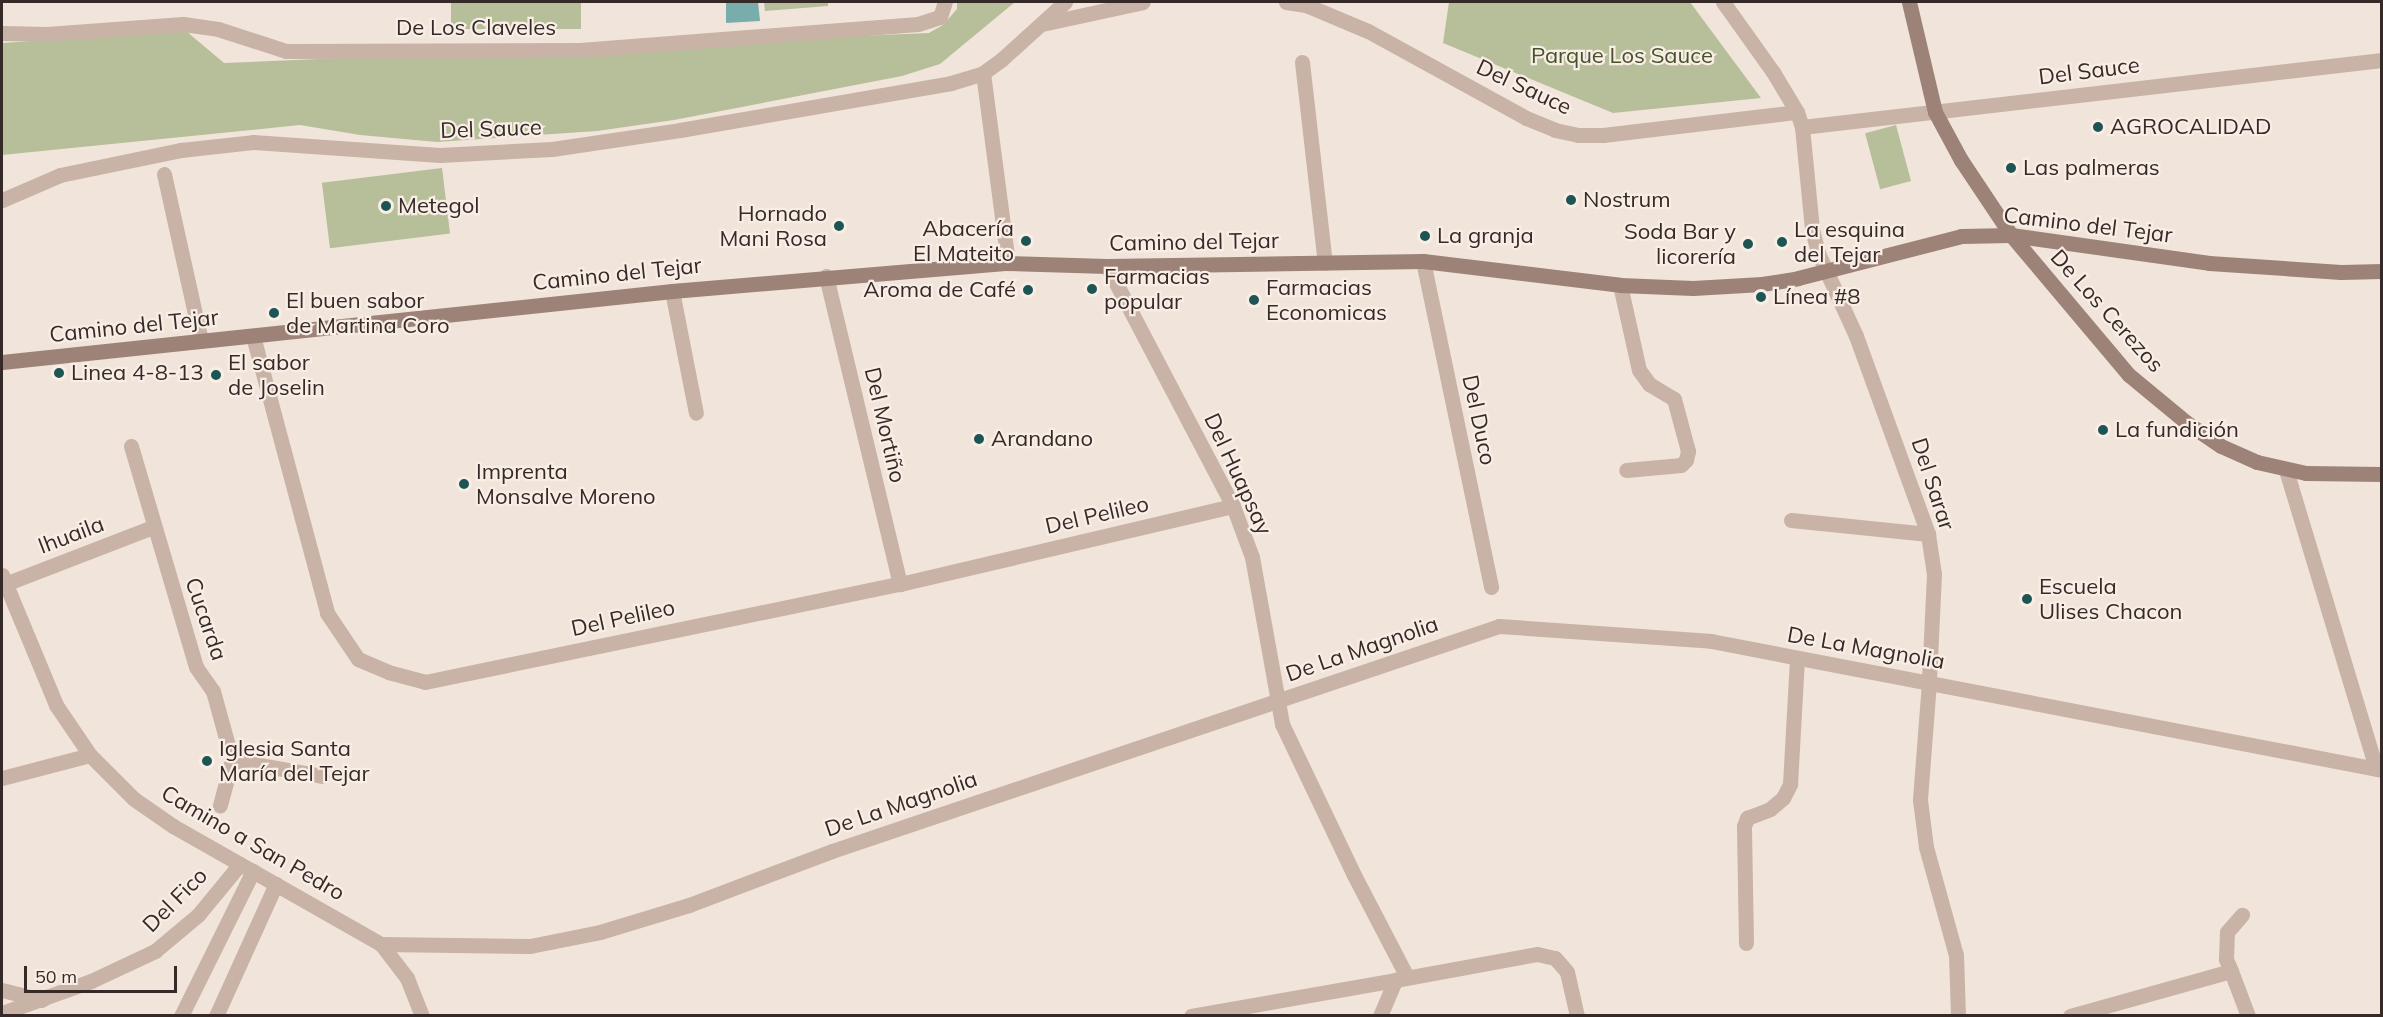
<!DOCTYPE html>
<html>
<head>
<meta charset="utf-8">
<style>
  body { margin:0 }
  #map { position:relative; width:2383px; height:1017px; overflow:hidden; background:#f1e4da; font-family:Mulish,sans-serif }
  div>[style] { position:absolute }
  .green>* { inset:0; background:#b6bf9a; transform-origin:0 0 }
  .water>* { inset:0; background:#79adab }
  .street>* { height:15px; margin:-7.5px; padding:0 7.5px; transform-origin:7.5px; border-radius:7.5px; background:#c8b3a6 }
  .secondary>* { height:15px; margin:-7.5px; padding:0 7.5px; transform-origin:7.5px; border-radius:7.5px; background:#9c8277 }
  .dots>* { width:16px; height:16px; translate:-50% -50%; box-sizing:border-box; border:3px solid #f9eee6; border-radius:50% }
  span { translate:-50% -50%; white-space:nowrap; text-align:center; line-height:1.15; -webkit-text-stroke:4.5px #f9eee6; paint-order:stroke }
  .street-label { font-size:22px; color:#352a27 }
  .park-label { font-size:22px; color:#47522b }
  .poi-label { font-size:22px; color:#352a27 }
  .left { translate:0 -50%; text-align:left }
  .right { translate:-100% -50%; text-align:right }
  .frame { position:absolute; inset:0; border:3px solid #352a27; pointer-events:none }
  .scale { position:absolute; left:24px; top:966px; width:153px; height:27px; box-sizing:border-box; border:3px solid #352a27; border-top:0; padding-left:8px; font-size:18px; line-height:21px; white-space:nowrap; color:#352a27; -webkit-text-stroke:4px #f9eee6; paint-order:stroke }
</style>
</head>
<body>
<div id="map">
  <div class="green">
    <div style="left:451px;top:2px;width:130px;height:27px"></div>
    <div style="clip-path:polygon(764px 2px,828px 2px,828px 6px,765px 11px)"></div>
    <div style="clip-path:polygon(957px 2px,1015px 2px,940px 64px,902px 76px,674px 120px,597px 131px,437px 142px,360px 135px,300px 125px,2px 155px,2px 43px,186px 31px,224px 63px,929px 33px,943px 25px,957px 9px)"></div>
    <div style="clip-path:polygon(1449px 2px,1690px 2px,1761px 98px,1613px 113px,1443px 43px)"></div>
    <div style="left:1896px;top:125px;width:58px;height:32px;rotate:75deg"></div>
    <div style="left:442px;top:168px;width:66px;height:121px;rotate:83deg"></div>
  </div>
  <div class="water">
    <div style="clip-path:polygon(726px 2px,758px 2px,760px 21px,726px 23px)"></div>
  </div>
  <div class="street">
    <div style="left:1286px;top:2px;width:20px;rotate:9deg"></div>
    <div style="left:1306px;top:5px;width:67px;rotate:22.8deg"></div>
    <div style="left:1368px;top:31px;width:180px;rotate:28.8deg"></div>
    <div style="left:1526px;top:118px;width:31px;rotate:22deg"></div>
    <div style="left:1555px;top:130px;width:24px;rotate:12deg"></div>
    <div style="left:1578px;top:135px;width:25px"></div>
    <div style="left:1603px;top:135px;width:195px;rotate:-6.8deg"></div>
    <div style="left:1723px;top:2px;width:86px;rotate:54.5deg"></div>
    <div style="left:1773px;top:72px;width:47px;rotate:59deg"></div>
    <div style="left:1797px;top:112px;width:16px;rotate:72deg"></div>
    <div style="left:1802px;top:127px;width:102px;rotate:84.4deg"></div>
    <div style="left:1812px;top:229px;width:25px;rotate:76deg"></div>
    <div style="left:1818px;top:253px;width:91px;rotate:65.4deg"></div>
    <div style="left:1856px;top:336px;width:211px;rotate:70deg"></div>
    <div style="left:1928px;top:534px;width:40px;rotate:81.5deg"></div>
    <div style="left:1934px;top:574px;width:108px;rotate:92.7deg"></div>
    <div style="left:1929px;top:682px;width:118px;rotate:94.4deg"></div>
    <div style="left:1920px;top:800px;width:47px;rotate:82.7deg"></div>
    <div style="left:1926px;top:847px;width:112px;rotate:74.5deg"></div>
    <div style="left:1956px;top:955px;width:61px;rotate:88.1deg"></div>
    <div style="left:1042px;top:24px;width:103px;rotate:-12.3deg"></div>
    <div style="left:2px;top:33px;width:45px;rotate:1.3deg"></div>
    <div style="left:47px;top:34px;width:136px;rotate:-4.2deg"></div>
    <div style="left:183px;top:24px;width:35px;rotate:8deg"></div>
    <div style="left:218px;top:29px;width:71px;rotate:17.9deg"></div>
    <div style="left:286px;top:51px;width:294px;rotate:-0.2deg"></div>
    <div style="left:580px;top:50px;width:339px;rotate:-4.4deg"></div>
    <div style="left:918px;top:24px;width:23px;rotate:-18deg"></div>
    <div style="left:940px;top:17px;width:16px;rotate:-72deg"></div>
    <div style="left:1302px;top:62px;width:202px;rotate:83.5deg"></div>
    <div style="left:983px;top:73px;width:192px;rotate:82.5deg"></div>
    <div style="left:1802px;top:127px;width:584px;rotate:-6.59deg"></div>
    <div style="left:164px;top:174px;width:171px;rotate:77.5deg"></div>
    <div style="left:2px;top:200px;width:63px;rotate:-23.3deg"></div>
    <div style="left:60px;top:175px;width:124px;rotate:-11.7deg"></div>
    <div style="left:181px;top:150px;width:72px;rotate:-6.3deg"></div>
    <div style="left:253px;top:142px;width:187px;rotate:4deg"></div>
    <div style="left:440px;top:155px;width:112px;rotate:-3.1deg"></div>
    <div style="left:552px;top:149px;width:129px;rotate:-8.4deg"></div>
    <div style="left:680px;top:130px;width:275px;rotate:-9.8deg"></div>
    <div style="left:951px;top:83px;width:34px;rotate:-17deg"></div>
    <div style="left:983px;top:73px;width:24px;rotate:-36deg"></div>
    <div style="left:1002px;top:59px;width:85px;rotate:-42.1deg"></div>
    <div style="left:1423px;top:261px;width:333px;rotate:78.2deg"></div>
    <div style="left:1107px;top:266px;width:271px;rotate:62.3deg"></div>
    <div style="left:1233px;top:506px;width:54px;rotate:69.6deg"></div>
    <div style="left:1252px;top:557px;width:170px;rotate:79.8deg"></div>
    <div style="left:1282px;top:724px;width:167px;rotate:64.5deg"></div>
    <div style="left:1354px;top:875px;width:115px;rotate:62.5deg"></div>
    <div style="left:826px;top:276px;width:317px;rotate:76.5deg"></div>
    <div style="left:1620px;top:285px;width:87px;rotate:77.4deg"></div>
    <div style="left:1639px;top:370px;width:17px;rotate:54deg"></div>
    <div style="left:1649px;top:384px;width:29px;rotate:31deg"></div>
    <div style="left:1674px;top:399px;width:54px;rotate:74.9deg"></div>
    <div style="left:1688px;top:451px;width:9px;rotate:103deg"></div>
    <div style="left:1686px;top:460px;width:7px;rotate:135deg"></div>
    <div style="left:1681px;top:465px;width:55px;rotate:174.8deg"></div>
    <div style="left:672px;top:291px;width:124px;rotate:78.9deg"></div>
    <div style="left:253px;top:336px;width:287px;rotate:75deg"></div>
    <div style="left:327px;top:613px;width:55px;rotate:56deg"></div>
    <div style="left:358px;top:659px;width:33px;rotate:23deg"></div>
    <div style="left:388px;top:672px;width:38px;rotate:15deg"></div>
    <div style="left:425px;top:682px;width:485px;rotate:-11.7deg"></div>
    <div style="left:900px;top:584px;width:342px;rotate:-13.2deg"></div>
    <div style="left:131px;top:446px;width:230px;rotate:73.6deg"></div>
    <div style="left:196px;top:667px;width:29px;rotate:55deg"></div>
    <div style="left:213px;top:691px;width:72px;rotate:74.6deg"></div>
    <div style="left:232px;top:760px;width:47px;rotate:104.9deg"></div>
    <div style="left:2286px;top:470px;width:312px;rotate:73.2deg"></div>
    <div style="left:1791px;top:520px;width:138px;rotate:5.8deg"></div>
    <div style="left:2px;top:575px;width:141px;rotate:67.4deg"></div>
    <div style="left:56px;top:705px;width:60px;rotate:55.8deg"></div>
    <div style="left:90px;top:755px;width:62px;rotate:45deg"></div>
    <div style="left:134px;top:799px;width:47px;rotate:34.7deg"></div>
    <div style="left:173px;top:826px;width:239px;rotate:29.6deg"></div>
    <div style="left:381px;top:944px;width:43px;rotate:52.6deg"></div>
    <div style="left:407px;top:978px;width:41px;rotate:68.5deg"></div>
    <div style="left:5px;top:584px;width:159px;rotate:-21.1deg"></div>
    <div style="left:232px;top:760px;width:91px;rotate:10.1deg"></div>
    <div style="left:2px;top:778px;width:91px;rotate:-14.6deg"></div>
    <div style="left:1746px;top:943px;width:117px;rotate:-91deg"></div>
    <div style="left:1744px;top:826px;width:9px;rotate:-69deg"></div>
    <div style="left:1747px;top:818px;width:25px;rotate:-21deg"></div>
    <div style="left:1770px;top:809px;width:17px;rotate:-40deg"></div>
    <div style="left:1783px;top:798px;width:16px;rotate:-63deg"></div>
    <div style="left:1790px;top:784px;width:125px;rotate:-86.8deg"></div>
    <div style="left:381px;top:944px;width:149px;rotate:0.8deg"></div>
    <div style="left:530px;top:946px;width:71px;rotate:-11.3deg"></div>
    <div style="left:600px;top:932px;width:93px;rotate:-16.9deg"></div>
    <div style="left:689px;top:905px;width:153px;rotate:-20.7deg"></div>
    <div style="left:832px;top:851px;width:704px;rotate:-18.64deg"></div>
    <div style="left:1499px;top:626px;width:213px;rotate:4deg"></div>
    <div style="left:1711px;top:641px;width:683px;rotate:10.88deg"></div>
    <div style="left:2231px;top:971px;width:48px;rotate:69.3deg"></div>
    <div style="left:2px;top:990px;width:41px;rotate:14deg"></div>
    <div style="left:2px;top:1013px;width:95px;rotate:-19.8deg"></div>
    <div style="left:91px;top:981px;width:71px;rotate:-25.1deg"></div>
    <div style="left:155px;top:951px;width:56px;rotate:-39.9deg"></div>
    <div style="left:198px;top:915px;width:66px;rotate:-50.5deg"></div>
    <div style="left:181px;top:1016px;width:162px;rotate:-63.6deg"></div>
    <div style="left:216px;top:1016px;width:145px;rotate:-65.6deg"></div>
    <div style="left:1191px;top:1016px;width:207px;rotate:-10deg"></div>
    <div style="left:1380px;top:1016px;width:39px;rotate:-67deg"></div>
    <div style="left:1395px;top:980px;width:144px;rotate:-10.4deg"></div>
    <div style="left:1537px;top:954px;width:18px;rotate:13deg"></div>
    <div style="left:1555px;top:958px;width:18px;rotate:49deg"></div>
    <div style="left:1567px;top:972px;width:45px;rotate:77.2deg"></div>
    <div style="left:2070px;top:1016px;width:167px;rotate:-15.6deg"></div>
    <div style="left:2231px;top:971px;width:13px;rotate:-113deg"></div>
    <div style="left:2226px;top:959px;width:27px;rotate:-88deg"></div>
    <div style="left:2227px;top:932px;width:23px;rotate:-49deg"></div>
  </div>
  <div class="secondary">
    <div style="left:1909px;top:2px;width:113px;rotate:76.7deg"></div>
    <div style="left:1935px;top:112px;width:55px;rotate:61.6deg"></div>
    <div style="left:1961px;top:160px;width:90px;rotate:56.3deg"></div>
    <div style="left:2011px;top:235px;width:183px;rotate:49.9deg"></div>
    <div style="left:2129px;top:375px;width:75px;rotate:39.6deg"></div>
    <div style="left:2187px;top:423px;width:41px;rotate:34.1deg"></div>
    <div style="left:2221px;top:446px;width:39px;rotate:24deg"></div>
    <div style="left:2257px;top:462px;width:50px;rotate:12.7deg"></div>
    <div style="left:2306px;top:473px;width:76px;rotate:0.8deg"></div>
    <div style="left:2px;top:362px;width:674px;rotate:-6.05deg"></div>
    <div style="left:672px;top:291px;width:337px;rotate:-4.8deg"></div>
    <div style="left:1008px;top:263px;width:99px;rotate:1.7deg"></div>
    <div style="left:1107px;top:266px;width:316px;rotate:-0.9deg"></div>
    <div style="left:1423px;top:261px;width:198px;rotate:6.9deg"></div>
    <div style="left:1620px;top:285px;width:73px;rotate:2.4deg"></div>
    <div style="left:1693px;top:288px;width:69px;rotate:-3.3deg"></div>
    <div style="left:1762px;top:284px;width:36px;rotate:-9deg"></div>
    <div style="left:1798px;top:278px;width:168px;rotate:-14.4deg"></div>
    <div style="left:1961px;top:236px;width:50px;rotate:-1.1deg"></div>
    <div style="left:2011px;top:235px;width:200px;rotate:8deg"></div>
    <div style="left:2209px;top:263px;width:132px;rotate:3.9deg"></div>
    <div style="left:2341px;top:272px;width:41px;rotate:-1.4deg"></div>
  </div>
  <div class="dots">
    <div style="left:2098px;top:127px;background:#1d5554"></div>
    <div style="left:2011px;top:168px;background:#1d5554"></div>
    <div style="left:1571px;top:200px;background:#1d5554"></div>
    <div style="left:386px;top:206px;background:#1d5554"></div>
    <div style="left:839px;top:226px;background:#1d5554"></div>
    <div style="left:1425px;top:236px;background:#1d5554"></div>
    <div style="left:1026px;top:241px;background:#1d5554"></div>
    <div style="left:1782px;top:242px;background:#1d5554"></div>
    <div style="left:1748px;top:244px;background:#1d5554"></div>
    <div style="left:1092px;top:289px;background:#1d5554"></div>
    <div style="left:1028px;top:290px;background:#1d5554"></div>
    <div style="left:1761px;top:297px;background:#1d5554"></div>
    <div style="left:1254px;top:300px;background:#1d5554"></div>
    <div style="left:274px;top:313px;background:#1d5554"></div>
    <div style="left:59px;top:373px;background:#1d5554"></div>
    <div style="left:216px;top:375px;background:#1d5554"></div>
    <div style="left:2103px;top:430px;background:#1d5554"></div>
    <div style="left:979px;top:439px;background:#1d5554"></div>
    <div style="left:464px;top:484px;background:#1d5554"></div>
    <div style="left:2027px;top:599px;background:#1d5554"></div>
    <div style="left:207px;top:761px;background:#1d5554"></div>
  </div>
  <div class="street-label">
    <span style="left:476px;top:28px">De Los Claveles</span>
    <span style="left:2089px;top:71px;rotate:-7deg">Del Sauce</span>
    <span style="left:1524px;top:87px;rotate:25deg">Del Sauce</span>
    <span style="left:491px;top:129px;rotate:-2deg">Del Sauce</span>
    <span style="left:2088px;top:225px;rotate:7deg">Camino del Tejar</span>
    <span style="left:1194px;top:242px;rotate:-1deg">Camino del Tejar</span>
    <span style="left:617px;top:274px;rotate:-6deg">Camino del Tejar</span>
    <span style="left:2107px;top:311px;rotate:48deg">De Los Cerezos</span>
    <span style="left:134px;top:326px;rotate:-6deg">Camino del Tejar</span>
    <span style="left:1479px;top:420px;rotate:78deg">Del Duco</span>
    <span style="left:885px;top:425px;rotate:77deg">Del Mortiño</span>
    <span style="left:1238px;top:474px;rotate:65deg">Del Huapsay</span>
    <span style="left:1933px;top:484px;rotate:72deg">Del Sarar</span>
    <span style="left:1097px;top:515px;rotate:-13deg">Del Pelileo</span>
    <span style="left:71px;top:535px;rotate:-21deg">Ihuaila</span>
    <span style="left:623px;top:618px;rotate:-12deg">Del Pelileo</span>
    <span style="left:206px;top:619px;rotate:71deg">Cucarda</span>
    <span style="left:1866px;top:648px;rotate:10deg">De La Magnolia</span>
    <span style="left:1362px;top:649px;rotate:-19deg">De La Magnolia</span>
    <span style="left:901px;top:804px;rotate:-19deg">De La Magnolia</span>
    <span style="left:253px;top:843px;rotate:30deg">Camino a San Pedro</span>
    <span style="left:175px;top:900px;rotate:-45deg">Del Fico</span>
  </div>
  <div class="park-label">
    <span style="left:1622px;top:56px">Parque Los Sauce</span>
  </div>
  <div class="poi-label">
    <span class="left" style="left:2110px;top:127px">AGROCALIDAD</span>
    <span class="left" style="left:2023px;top:168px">Las palmeras</span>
    <span class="left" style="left:1583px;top:200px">Nostrum</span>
    <span class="left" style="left:398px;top:206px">Metegol</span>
    <span class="right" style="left:827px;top:226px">Hornado<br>Mani Rosa</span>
    <span class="right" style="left:1014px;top:241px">Abacería<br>El Mateito</span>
    <span class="left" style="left:1794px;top:242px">La esquina<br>del Tejar</span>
    <span class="right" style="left:1736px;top:244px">Soda Bar y<br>licorería</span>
    <span class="left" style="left:1437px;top:236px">La granja</span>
    <span class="left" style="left:1104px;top:289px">Farmacias<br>popular</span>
    <span class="left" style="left:1266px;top:300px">Farmacias<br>Economicas</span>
    <span class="right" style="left:1016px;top:290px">Aroma de Café</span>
    <span class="left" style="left:1773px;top:297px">Línea #8</span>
    <span class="left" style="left:286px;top:313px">El buen sabor<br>de Martina Coro</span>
    <span class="left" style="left:228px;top:375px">El sabor<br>de Joselin</span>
    <span class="left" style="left:71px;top:373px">Linea 4-8-13</span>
    <span class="left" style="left:2115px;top:430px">La fundición</span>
    <span class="left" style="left:991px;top:439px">Arandano</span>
    <span class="left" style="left:476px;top:484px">Imprenta<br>Monsalve Moreno</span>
    <span class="left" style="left:2039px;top:599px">Escuela<br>Ulises Chacon</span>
    <span class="left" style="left:219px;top:761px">Iglesia Santa<br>María del Tejar</span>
  </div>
  <div class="frame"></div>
  <div class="scale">50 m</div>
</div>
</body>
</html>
